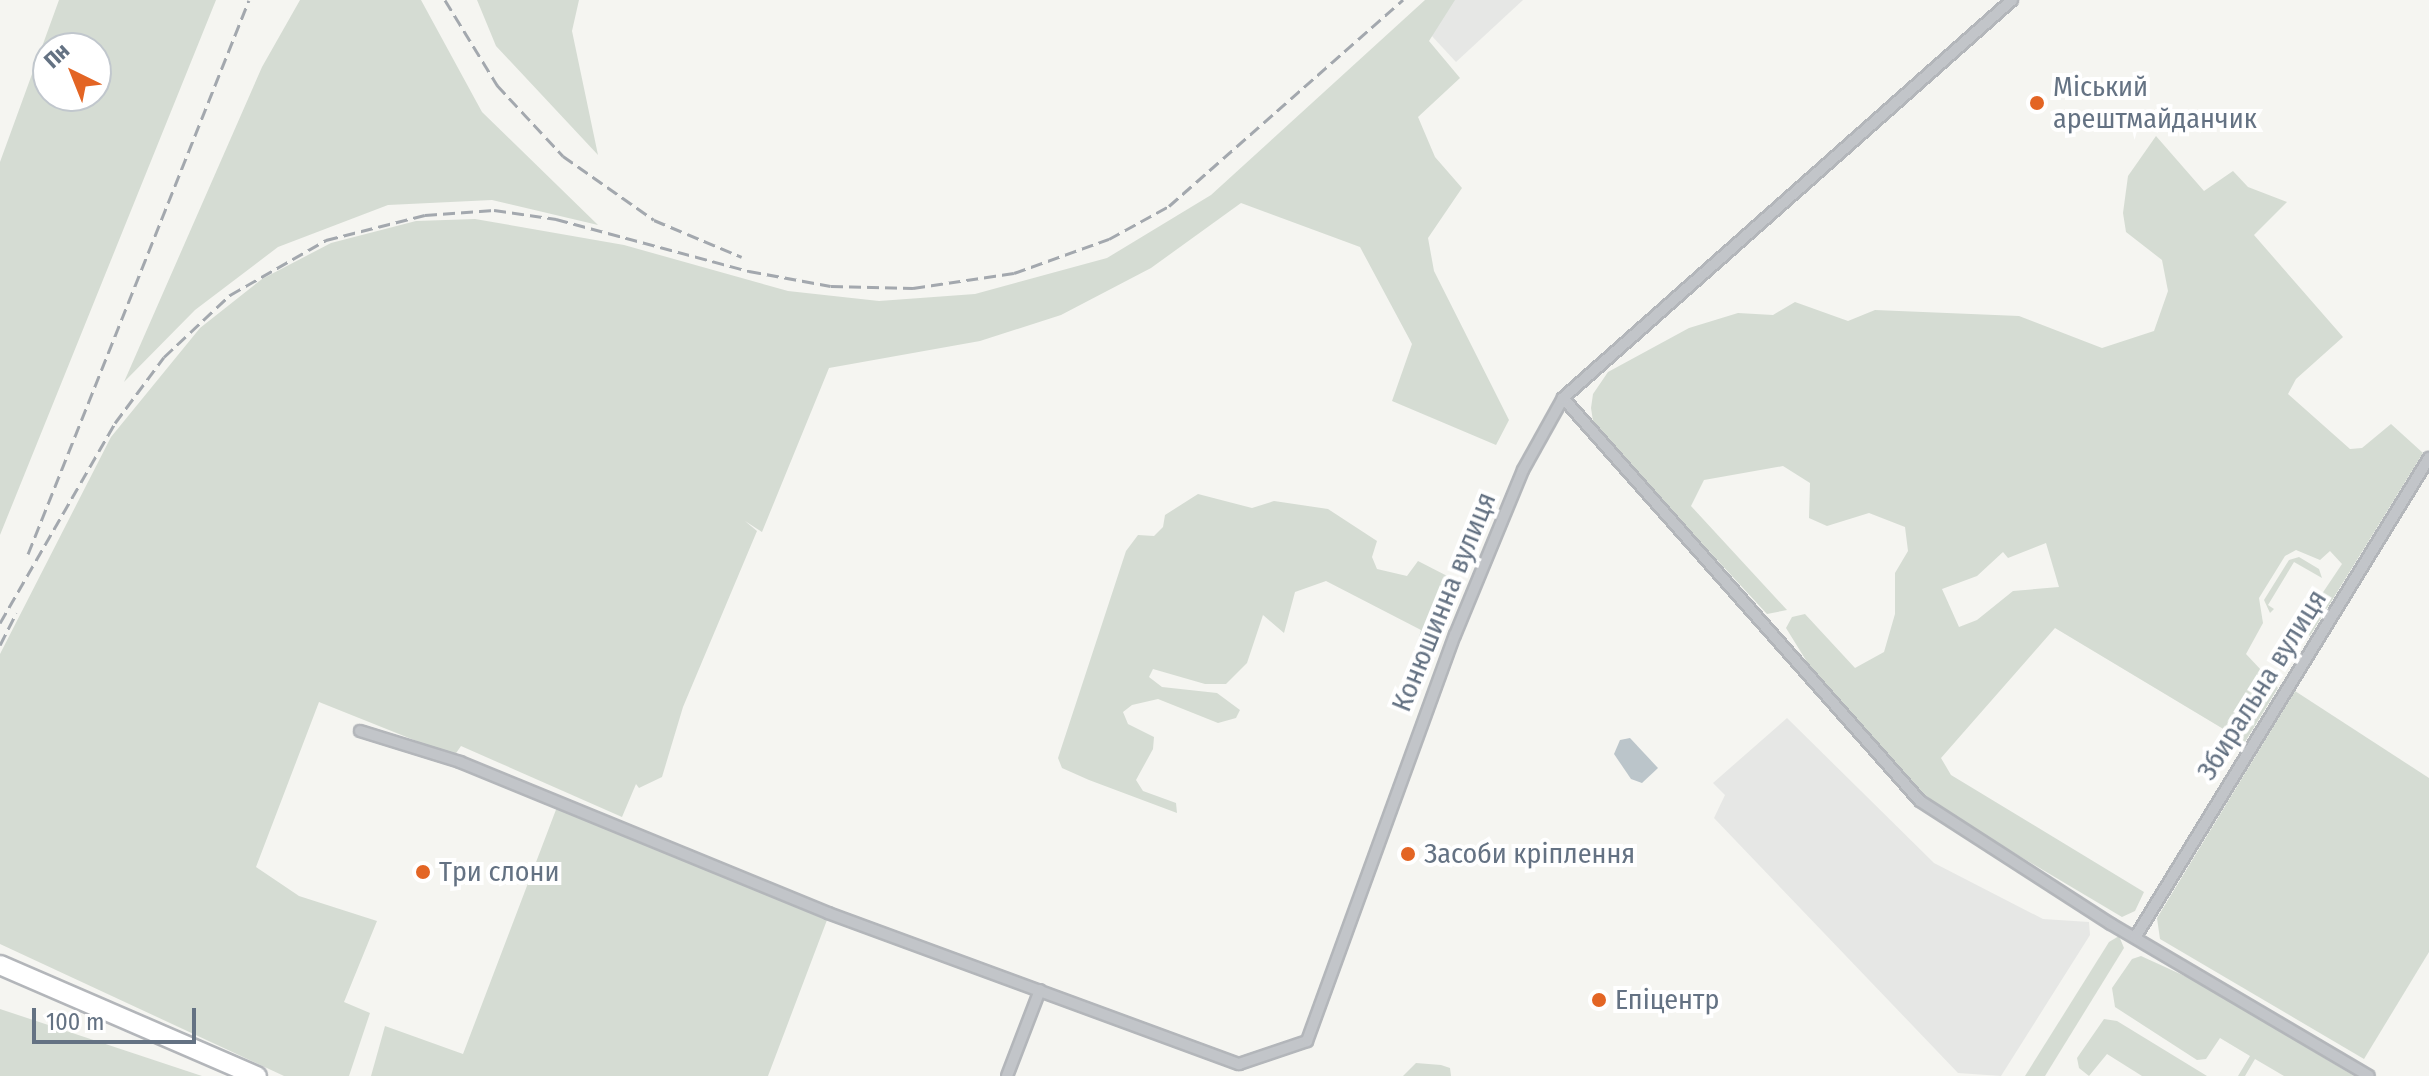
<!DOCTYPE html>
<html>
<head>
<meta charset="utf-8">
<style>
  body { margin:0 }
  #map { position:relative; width:2429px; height:1076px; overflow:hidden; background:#f5f5f1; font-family:"Fira Sans Condensed",sans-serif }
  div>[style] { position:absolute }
  .built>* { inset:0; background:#e6e7e5 }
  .green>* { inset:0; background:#d5dcd3 }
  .water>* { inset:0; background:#bbc5ca }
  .roads { filter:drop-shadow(2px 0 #b3b6ba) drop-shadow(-2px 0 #b3b6ba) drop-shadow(0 2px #b3b6ba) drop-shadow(0 -2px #b3b6ba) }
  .street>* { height:10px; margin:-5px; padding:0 5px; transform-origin:5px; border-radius:5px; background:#c2c5c9 }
  .highway>* { height:18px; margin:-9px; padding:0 9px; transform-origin:9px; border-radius:9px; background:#fff }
  .rail>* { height:3px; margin-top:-1.5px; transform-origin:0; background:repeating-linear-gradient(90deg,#a3a8ae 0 12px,transparent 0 18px) }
  .dots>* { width:22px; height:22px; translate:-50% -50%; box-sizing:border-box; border:4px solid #fff; border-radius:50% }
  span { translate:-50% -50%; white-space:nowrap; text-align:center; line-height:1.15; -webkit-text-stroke:8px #fff; paint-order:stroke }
  .poi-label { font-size:28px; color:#647283 }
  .left { translate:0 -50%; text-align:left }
  .street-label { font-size:28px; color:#647283 }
  .north { position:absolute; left:32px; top:32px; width:80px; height:80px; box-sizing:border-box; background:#fff; border:2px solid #c1c7cd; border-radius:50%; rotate:317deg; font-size:22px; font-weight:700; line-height:32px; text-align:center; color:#647283 }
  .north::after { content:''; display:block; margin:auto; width:28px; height:36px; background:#e36524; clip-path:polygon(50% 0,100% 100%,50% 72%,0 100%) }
  .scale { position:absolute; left:32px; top:1008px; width:164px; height:36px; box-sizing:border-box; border:4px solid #647283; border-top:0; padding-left:10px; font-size:24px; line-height:28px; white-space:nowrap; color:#647283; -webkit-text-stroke:6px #fff; paint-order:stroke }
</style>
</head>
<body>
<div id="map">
  <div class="built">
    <div style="clip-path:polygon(1435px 0,1523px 0,1456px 62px,1417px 20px)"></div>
    <div style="clip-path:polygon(1787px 718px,1934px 863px,2043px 919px,2089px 922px,2090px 935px,2001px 1076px,1958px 1073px,1714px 818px,1725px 795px,1713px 783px)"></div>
  </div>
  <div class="green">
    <div style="clip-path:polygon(evenodd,59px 0,216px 0,0 535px,0 162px,59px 0,96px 48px,96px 96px,48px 96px,48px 48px,96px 48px)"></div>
    <div style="clip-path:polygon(300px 0,421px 0,482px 112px,598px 225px,492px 200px,388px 205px,278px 247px,195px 310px,124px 382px,262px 67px)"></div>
    <div style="clip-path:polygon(477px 0,579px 0,572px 31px,598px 155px,496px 46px)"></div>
    <div style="clip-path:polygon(1425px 0,1455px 0,1429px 41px,1460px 78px,1418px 117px,1435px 157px,1462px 188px,1428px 238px,1434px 271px,1509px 420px,1496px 445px,1392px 401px,1412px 344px,1360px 247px,1241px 203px,1151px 268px,1061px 315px,980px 341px,829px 368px,762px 532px,745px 521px,757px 531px,683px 707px,662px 777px,639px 788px,636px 784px,622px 817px,461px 746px,454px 756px,319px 702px,256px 867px,299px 896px,377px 921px,344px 1002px,370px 1013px,349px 1076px,284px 1076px,0 944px,0 654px,111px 437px,200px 328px,262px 279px,331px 243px,416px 221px,475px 219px,624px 245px,788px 291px,879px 301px,975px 294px,1107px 258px,1211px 195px)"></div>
    <div style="clip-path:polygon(evenodd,2156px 136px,2204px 191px,2233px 171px,2248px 187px,2287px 202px,2254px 235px,2343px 337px,2296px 379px,2288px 394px,2350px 449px,2362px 448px,2391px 424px,2423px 453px,2310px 636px,2299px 628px,2342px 564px,2330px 551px,2320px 560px,2296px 550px,2285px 556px,2259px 598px,2263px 623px,2246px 654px,2278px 688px,2245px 742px,2055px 628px,1941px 758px,1951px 775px,2144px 892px,2135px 911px,2122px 917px,1947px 813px,1923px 793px,1817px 678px,1786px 628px,1792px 617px,1805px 614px,1855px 668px,1884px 652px,1895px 614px,1895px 573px,1908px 551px,1905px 527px,1869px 513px,1827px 526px,1809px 518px,1810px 483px,1783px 466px,1704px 480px,1691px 506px,1787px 610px,1767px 614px,1624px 459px,1593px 421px,1591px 408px,1593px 394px,1608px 372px,1689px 328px,1738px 313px,1773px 315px,1795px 302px,1848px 321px,1875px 310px,2019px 316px,2102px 348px,2154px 331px,2168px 291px,2162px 260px,2126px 232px,2123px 213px,2128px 176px,2156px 136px,2046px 543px,2059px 587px,2013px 591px,1977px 620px,1959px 627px,1942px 589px,1977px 576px,2003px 552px,2008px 558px,2046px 543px)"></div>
    <div style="clip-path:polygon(1198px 494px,1252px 508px,1274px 501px,1328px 509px,1377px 541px,1372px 557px,1377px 569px,1407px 576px,1418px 561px,1455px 580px,1457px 596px,1412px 712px,1400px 708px,1421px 630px,1326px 581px,1295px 592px,1284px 633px,1263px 615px,1247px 663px,1226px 684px,1205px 684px,1153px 669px,1149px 677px,1162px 687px,1217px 693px,1240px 710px,1236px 718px,1218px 723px,1158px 699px,1132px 705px,1123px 712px,1128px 724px,1154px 737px,1153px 749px,1136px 780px,1143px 791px,1176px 803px,1177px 813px,1089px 780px,1062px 768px,1058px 758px,1126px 551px,1138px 535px,1154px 536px,1163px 527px,1165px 515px)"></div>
    <div style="clip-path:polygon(2299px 557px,2319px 569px,2322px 578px,2294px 562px,2268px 605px,2274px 609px,2270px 613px,2264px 600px,2289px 560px)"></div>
    <div style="clip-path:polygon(2295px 691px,2429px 778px,2429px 952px,2364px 1059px,2160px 939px,2157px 918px)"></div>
    <div style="clip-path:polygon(557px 807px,827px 920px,768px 1076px,371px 1076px,385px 1026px,463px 1054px)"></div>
    <div style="clip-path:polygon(2119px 936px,2124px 948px,2045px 1076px,2025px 1076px,2109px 942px)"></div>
    <div style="clip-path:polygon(2141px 956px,2200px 983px,2354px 1076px,2284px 1076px,2255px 1059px,2245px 1076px,2238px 1076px,2250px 1056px,2220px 1038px,2206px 1059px,2197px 1060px,2115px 1007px,2112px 988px,2132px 959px)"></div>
    <div style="clip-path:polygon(0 1009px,202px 1076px,0 1076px)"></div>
    <div style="clip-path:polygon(2104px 1019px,2117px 1021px,2207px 1076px,2142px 1076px,2107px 1054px,2089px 1076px,2079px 1068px,2077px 1058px)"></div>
    <div style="clip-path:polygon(1416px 1063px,1441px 1065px,1450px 1068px,1451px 1076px,1403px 1076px)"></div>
  </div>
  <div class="water">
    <div style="clip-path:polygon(1630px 738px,1658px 768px,1642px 783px,1631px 779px,1614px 754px,1620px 740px)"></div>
  </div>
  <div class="roads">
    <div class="street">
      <div style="left:1563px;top:398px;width:538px;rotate:48.46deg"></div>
      <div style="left:1920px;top:801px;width:227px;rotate:32.8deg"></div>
      <div style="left:2111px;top:924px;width:299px;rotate:30.5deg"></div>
      <div style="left:360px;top:731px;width:105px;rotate:17.2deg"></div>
      <div style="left:460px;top:762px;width:398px;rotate:22.3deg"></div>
      <div style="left:828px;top:913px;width:438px;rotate:20.2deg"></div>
      <div style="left:1239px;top:1064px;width:72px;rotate:-18.7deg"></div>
      <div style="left:1307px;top:1041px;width:432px;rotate:-70deg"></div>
      <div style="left:1455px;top:635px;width:178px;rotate:-67.6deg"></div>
      <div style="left:1523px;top:470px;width:82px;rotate:-60.9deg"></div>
      <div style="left:1563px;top:398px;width:600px;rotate:-41.55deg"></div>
      <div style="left:2136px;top:936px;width:561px;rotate:-58.49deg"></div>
      <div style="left:1007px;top:1076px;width:92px;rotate:-69deg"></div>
    </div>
    <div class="highway">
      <div style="left:0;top:965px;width:280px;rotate:23.4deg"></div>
    </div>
  </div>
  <div class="rail">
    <div style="left:445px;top:0;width:100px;rotate:58.5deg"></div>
    <div style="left:497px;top:85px;width:97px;rotate:47.1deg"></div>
    <div style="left:563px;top:156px;width:111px;rotate:35.1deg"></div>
    <div style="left:654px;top:220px;width:95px;rotate:22.8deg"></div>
    <div style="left:28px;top:554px;width:596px;rotate:-68.25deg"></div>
    <div style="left:0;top:623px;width:231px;rotate:-60.1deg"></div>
    <div style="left:115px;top:423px;width:82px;rotate:-53.4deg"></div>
    <div style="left:164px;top:357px;width:91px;rotate:-43.2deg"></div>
    <div style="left:230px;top:295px;width:111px;rotate:-29.8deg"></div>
    <div style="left:326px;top:240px;width:102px;rotate:-14.2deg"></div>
    <div style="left:425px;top:215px;width:69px;rotate:-4.1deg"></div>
    <div style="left:494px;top:210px;width:63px;rotate:8.3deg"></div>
    <div style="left:556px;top:219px;width:200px;rotate:15.1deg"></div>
    <div style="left:749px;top:271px;width:83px;rotate:10.4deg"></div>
    <div style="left:831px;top:286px;width:82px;rotate:1.4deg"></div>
    <div style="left:913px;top:288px;width:102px;rotate:-8.4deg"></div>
    <div style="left:1014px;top:273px;width:101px;rotate:-19.7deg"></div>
    <div style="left:1109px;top:239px;width:68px;rotate:-28.8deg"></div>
    <div style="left:1169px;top:206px;width:312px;rotate:-41.4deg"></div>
    <div style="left:0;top:645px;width:36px;rotate:-63deg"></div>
  </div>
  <div class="dots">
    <div style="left:2037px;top:103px;background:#e36524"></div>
    <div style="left:1408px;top:854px;background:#e36524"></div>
    <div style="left:423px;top:872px;background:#e36524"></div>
    <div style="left:1599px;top:1000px;background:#e36524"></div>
  </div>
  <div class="poi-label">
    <span class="left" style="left:2053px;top:103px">Міський<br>арештмайданчик</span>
    <span class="left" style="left:1424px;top:854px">Засоби кріплення</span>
    <span class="left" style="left:439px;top:872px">Три слони</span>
    <span class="left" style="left:1615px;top:1000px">Епіцентр</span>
  </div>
  <div class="street-label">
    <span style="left:1444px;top:602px;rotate:-68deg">Конюшинна вулиця</span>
    <span style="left:2262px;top:685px;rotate:-58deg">Збиральна вулиця</span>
  </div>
  <div class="north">Пн</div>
  <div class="scale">100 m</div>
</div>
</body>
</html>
